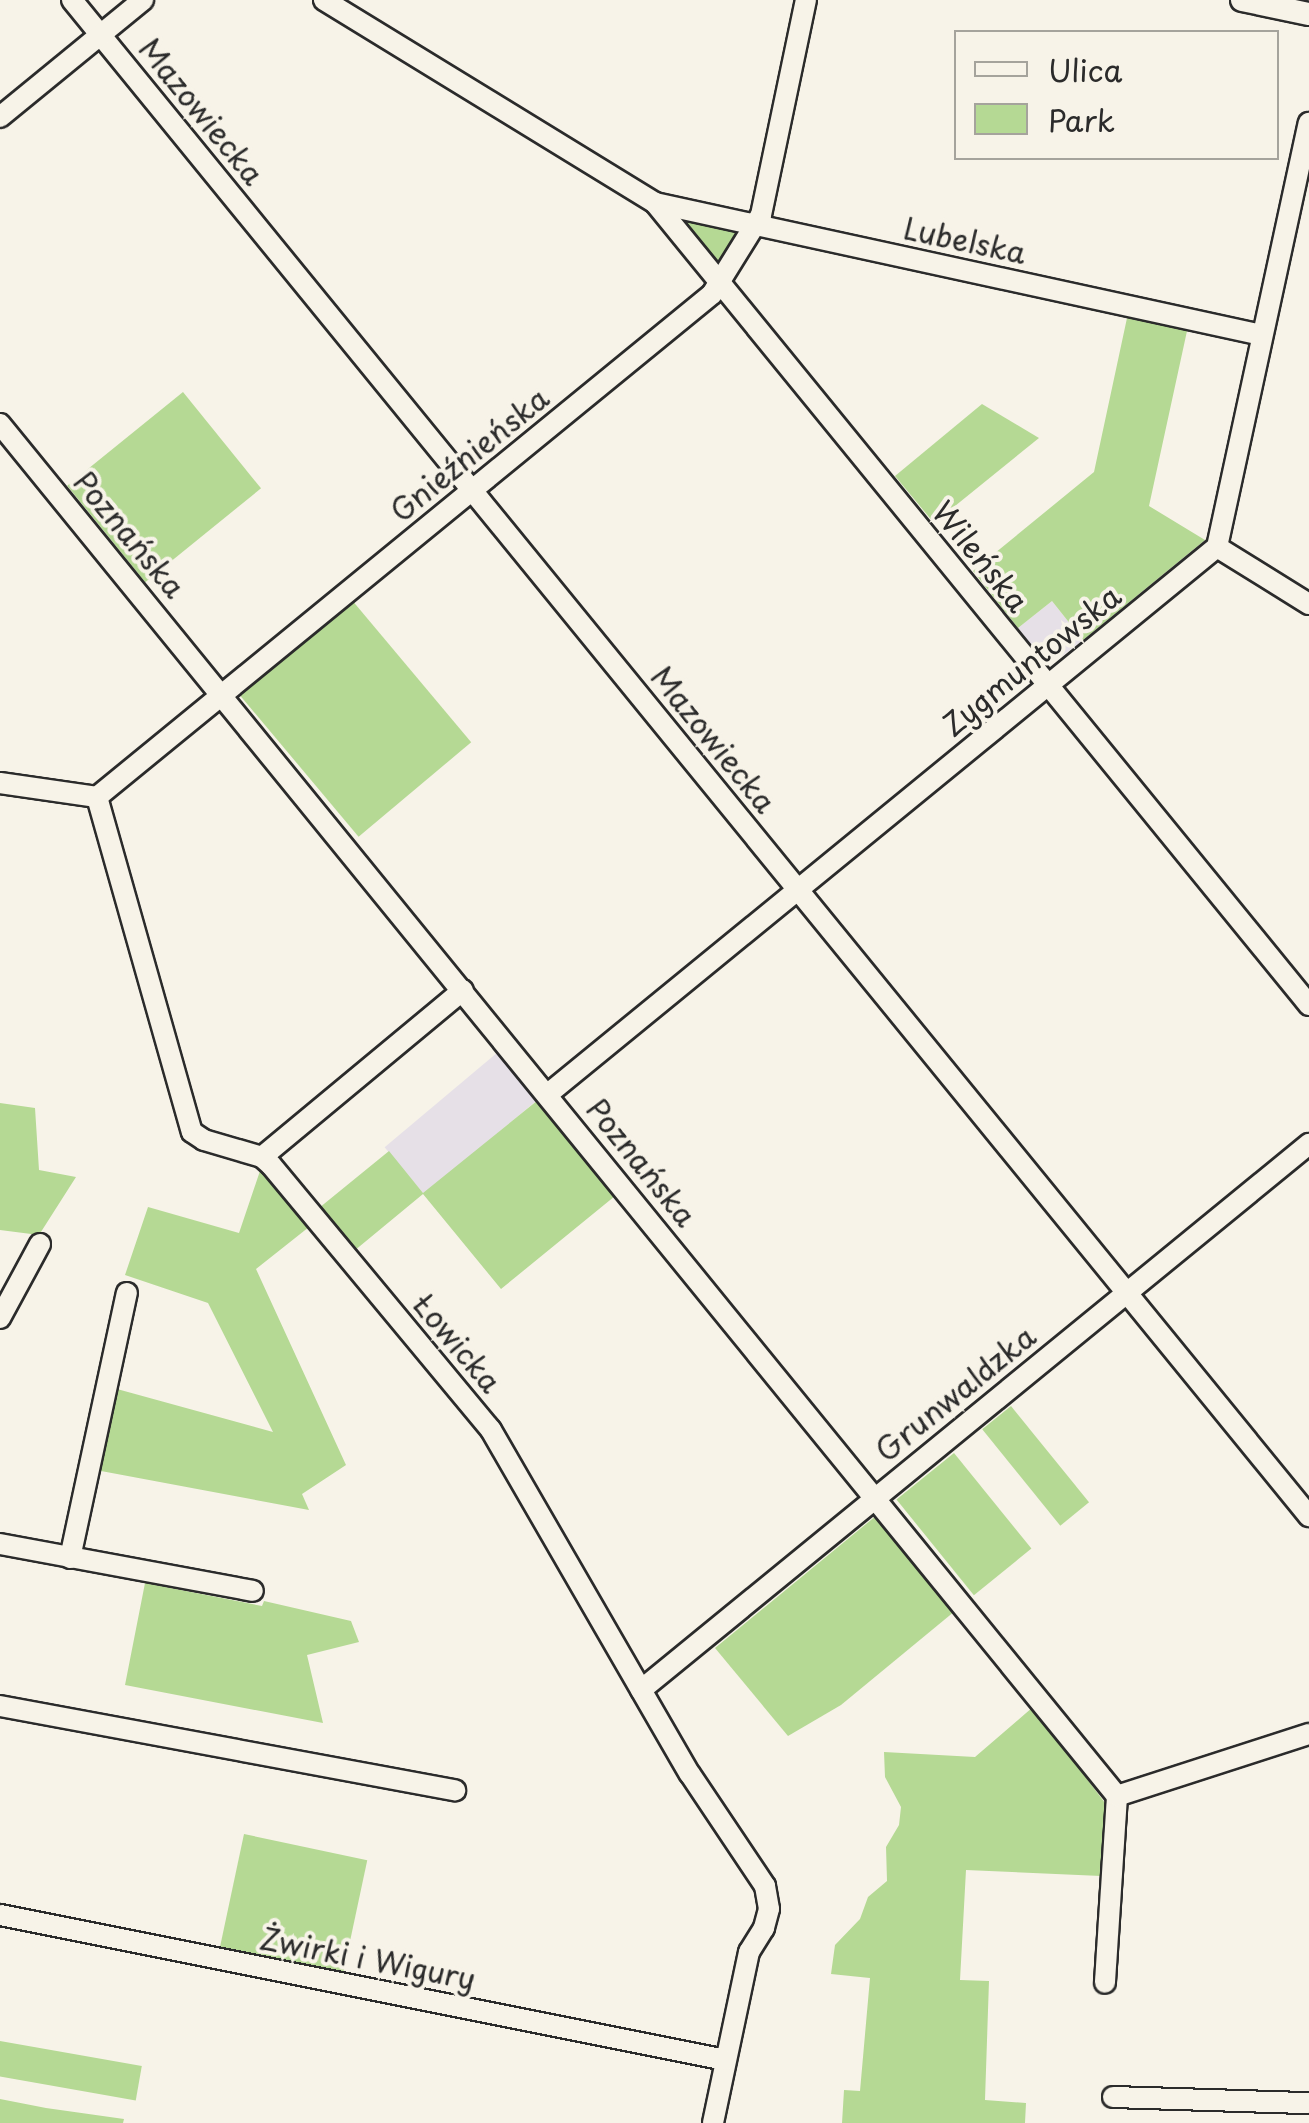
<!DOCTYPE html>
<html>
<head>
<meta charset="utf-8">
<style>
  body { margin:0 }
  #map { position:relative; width:1309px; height:2123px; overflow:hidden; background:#f7f3e8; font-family:"Playpen Sans",sans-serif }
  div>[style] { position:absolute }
  .built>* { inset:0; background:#e6e0e7; transform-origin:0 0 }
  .green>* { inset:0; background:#b5d994; transform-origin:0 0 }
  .roads { filter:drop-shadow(2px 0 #2b2b2b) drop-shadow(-2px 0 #2b2b2b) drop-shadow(0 2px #2b2b2b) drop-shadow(0 -2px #2b2b2b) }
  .minor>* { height:20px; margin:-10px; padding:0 10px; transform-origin:10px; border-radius:10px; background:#f7f3e8 }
  .tertiary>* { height:22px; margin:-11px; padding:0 11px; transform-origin:11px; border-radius:11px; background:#f7f3e8 }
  span { translate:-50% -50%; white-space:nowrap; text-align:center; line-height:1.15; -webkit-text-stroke:8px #f7f3e8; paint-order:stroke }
  .street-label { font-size:30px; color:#2b2b2b }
  .legend { position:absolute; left:954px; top:30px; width:325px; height:130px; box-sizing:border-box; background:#f7f3e8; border:2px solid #a5a39c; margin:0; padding:12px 18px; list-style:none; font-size:30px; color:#2b2b2b }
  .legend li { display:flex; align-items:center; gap:20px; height:50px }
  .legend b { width:50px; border:2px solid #a5a39c }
</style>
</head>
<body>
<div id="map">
  <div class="built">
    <div style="clip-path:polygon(1052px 601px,1083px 640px,1062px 656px,1051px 643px,1037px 653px,1018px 628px)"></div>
    <div style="left:498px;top:1052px;width:62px;height:148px;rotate:50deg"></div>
  </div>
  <div class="green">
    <div style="clip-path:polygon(688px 220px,735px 230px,738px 236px,719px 265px,700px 251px,700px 241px,684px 225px)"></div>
    <div style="clip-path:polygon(1127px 318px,1187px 331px,1149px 506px,1205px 540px,1083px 640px,1052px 601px,1018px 628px,973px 571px,1094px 472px)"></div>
    <div style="left:183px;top:392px;width:124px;height:149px;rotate:51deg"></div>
    <div style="clip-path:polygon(982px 404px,1039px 438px,934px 523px,895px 476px)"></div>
    <div style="left:351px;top:599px;width:187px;height:147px;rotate:50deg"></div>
    <div style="clip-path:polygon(538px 1100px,615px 1196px,501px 1289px,423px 1194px,354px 1251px,319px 1208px,389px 1151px,423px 1193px)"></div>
    <div style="clip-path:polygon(0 1103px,35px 1108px,39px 1170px,76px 1177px,39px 1235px,0 1230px)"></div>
    <div style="clip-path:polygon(261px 1168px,309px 1227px,256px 1269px,346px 1465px,302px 1494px,309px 1510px,101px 1471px,117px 1389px,273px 1432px,208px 1303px,125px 1275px,148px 1207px,239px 1233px)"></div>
    <div style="left:1011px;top:1406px;width:124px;height:37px;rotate:51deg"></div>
    <div style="left:954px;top:1453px;width:123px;height:74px;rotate:51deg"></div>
    <div style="clip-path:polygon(877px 1515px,955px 1611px,841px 1705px,788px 1736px,715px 1648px)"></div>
    <div style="clip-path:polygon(145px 1583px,262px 1606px,264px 1601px,351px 1621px,359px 1642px,307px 1655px,323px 1723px,125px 1685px)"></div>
    <div style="clip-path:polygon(1033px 1707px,1108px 1807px,1101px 1876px,966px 1870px,960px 1980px,989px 1981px,985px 2100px,1026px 2103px,1025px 2123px,842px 2123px,844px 2090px,860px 2091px,870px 1978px,831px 1974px,835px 1945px,860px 1919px,868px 1897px,887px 1881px,886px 1847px,899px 1825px,901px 1807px,885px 1777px,884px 1752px,975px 1757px)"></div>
    <div style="left:244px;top:1834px;width:126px;height:118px;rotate:12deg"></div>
    <div style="left:0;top:2041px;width:144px;height:35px;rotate:10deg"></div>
    <div style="clip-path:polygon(0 2099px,46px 2108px,124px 2119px,123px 2123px,0 2123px)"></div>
  </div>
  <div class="roads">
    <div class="minor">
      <div style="left:72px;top:0;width:1957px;rotate:50.79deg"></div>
      <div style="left:324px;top:0;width:388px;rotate:31.5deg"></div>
      <div style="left:0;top:117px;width:185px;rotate:-39.3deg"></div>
      <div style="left:1262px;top:335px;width:621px;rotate:-167.73deg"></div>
      <div style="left:655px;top:203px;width:1035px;rotate:50.8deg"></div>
      <div style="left:0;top:424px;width:1769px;rotate:50.85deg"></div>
      <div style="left:1117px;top:1796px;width:187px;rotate:93.7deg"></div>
      <div style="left:1217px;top:547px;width:108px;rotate:31.8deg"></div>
      <div style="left:0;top:783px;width:98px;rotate:8.2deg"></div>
      <div style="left:97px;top:797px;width:795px;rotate:-39.28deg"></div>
      <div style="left:712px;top:294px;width:93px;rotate:-58.2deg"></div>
      <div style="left:761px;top:215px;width:220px;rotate:-78.2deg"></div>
      <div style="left:97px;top:797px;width:348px;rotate:74.2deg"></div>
      <div style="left:192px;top:1132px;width:14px;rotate:34deg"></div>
      <div style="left:204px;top:1140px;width:60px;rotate:16.3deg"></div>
      <div style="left:262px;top:1157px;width:12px;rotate:42deg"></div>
      <div style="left:271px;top:1165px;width:344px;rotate:50.3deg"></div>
      <div style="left:491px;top:1430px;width:397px;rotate:60deg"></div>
      <div style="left:690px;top:1774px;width:135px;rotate:56.2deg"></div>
      <div style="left:765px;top:1886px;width:23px;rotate:80deg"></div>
      <div style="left:769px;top:1909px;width:20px;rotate:105deg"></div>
      <div style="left:764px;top:1928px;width:28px;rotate:122deg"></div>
      <div style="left:749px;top:1952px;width:175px;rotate:101.9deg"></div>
      <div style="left:548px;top:1094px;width:864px;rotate:-39.27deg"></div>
      <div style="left:1217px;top:547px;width:434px;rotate:-77.8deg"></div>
      <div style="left:262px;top:1157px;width:261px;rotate:-39.7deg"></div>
      <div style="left:0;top:1318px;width:84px;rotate:-61.6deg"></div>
      <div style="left:0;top:1544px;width:257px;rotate:10.5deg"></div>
      <div style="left:70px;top:1558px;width:271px;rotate:-77.9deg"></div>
      <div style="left:641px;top:1690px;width:863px;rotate:-39.26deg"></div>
      <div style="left:0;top:1706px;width:463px;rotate:10.5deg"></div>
      <div style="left:1117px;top:1796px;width:202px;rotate:-17.9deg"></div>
      <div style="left:0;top:1915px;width:739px;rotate:11.31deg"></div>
      <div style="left:1113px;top:2097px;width:196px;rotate:1.8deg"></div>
    </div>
    <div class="tertiary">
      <div style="left:1242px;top:0;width:68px;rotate:11.8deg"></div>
    </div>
  </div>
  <div class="street-label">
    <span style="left:202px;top:111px;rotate:51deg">Mazowiecka</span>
    <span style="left:965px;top:240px;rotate:12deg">Lubelska</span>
    <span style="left:469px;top:454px;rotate:-39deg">Gnieźnieńska</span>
    <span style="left:130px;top:534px;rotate:50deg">Poznańska</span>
    <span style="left:981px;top:556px;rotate:51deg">Wileńska</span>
    <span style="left:1031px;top:660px;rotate:-39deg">Zygmuntowska</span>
    <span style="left:714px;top:739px;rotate:51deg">Mazowiecka</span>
    <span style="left:642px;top:1162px;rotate:51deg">Poznańska</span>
    <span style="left:458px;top:1343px;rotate:50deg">Łowicka</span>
    <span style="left:955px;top:1393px;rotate:-39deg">Grunwaldzka</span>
    <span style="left:368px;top:1958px;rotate:11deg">Żwirki i Wigury</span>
  </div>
  <ul class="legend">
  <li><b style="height:12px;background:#f7f3e8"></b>Ulica</li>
  <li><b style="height:28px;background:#b5d994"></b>Park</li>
  </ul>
</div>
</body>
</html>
